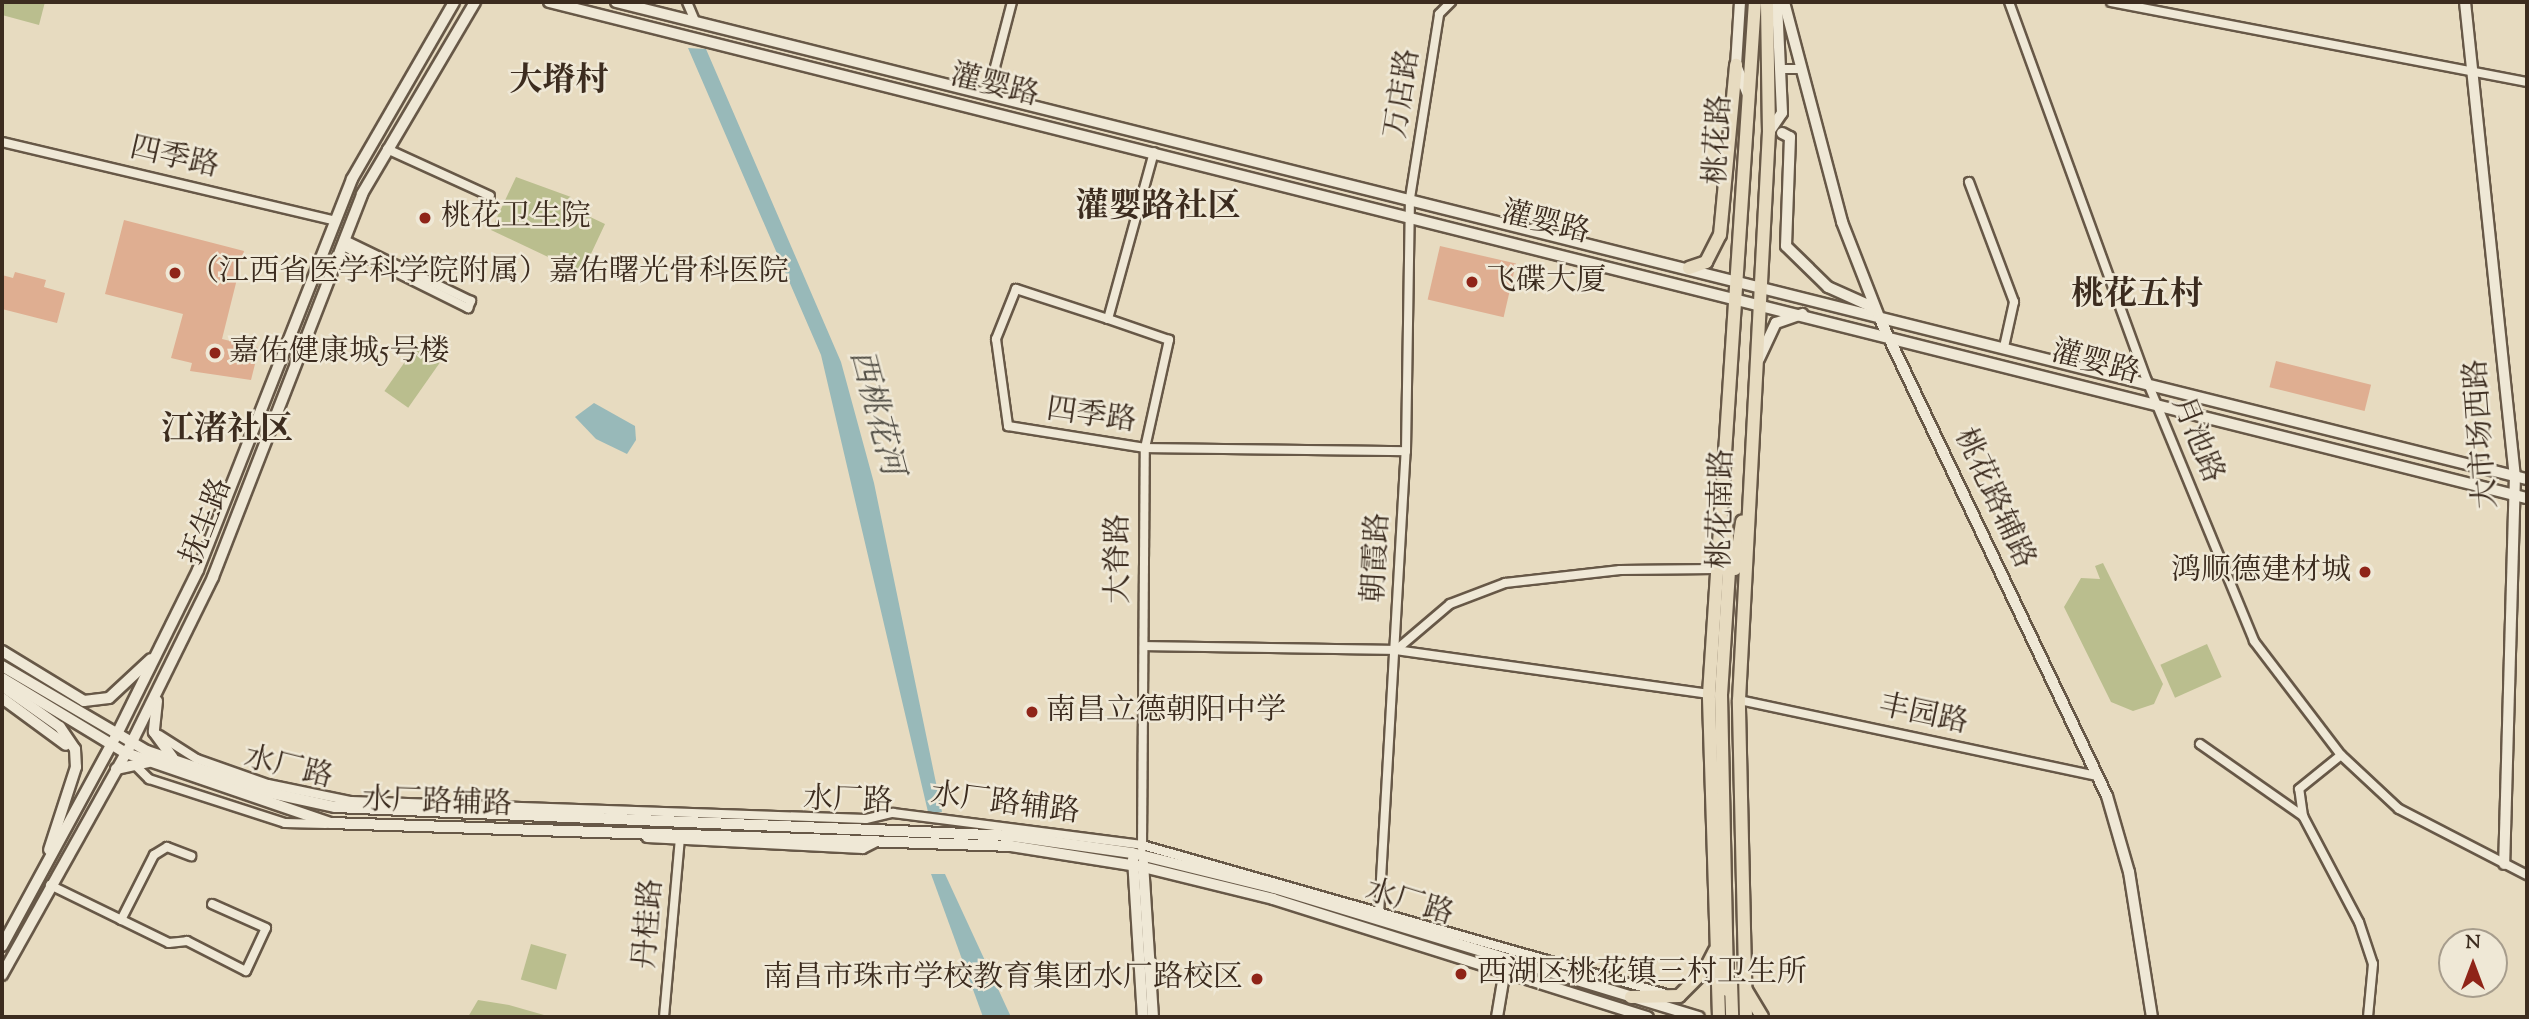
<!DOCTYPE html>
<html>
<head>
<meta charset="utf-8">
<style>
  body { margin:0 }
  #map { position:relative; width:2529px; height:1019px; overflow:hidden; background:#e7dbc0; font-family:"Sorts Mill Goudy","Noto Serif SC",serif }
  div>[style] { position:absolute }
  .green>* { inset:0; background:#babe8e; transform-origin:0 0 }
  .water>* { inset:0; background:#98b9b9 }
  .building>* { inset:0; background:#dfae91; transform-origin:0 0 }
  .roads { filter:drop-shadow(2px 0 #675847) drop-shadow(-2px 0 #675847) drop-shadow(0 2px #675847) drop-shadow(0 -2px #675847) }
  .street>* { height:8px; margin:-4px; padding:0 4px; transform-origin:4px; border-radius:4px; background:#efe8d6 }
  .secondary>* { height:10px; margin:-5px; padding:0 5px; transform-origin:5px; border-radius:5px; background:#efe8d6 }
  .primary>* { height:12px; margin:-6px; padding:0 6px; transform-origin:6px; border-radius:6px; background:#e7dbc0 }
  .dots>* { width:19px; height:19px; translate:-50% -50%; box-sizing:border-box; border:4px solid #efe8d6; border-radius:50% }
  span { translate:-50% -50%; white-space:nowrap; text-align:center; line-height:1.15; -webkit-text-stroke:5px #efe8d6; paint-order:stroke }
  .street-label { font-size:30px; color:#3c2c1f }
  .poi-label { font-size:30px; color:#3c2c1f }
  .left { translate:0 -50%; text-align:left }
  .right { translate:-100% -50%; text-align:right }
  .water-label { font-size:32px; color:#534f46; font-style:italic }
  .quarter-label { font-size:33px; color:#3c2c1f; font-weight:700 }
  .frame { position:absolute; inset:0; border:4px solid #3c2c1f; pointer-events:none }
  .north { position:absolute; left:2438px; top:928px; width:70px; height:70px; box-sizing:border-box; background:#efe8d6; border:2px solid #a79d8d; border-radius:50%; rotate:0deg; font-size:19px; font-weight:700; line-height:28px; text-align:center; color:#3c2c1f }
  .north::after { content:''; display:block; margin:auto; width:24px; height:32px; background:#8f2418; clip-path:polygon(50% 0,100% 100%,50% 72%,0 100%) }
</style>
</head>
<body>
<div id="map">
  <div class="green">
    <div style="clip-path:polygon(2px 2px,45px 2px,39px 25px,2px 15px)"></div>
    <div style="clip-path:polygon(516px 177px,571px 197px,567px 206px,605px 224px,582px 273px,491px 230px)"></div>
    <div style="left:416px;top:346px;width:29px;height:55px;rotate:35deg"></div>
    <div style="clip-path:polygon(2103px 563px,2163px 684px,2154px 704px,2133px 711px,2111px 702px,2064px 607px,2081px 578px,2100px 579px,2095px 566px)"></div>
    <div style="left:2207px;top:644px;width:36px;height:51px;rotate:66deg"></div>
    <div style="left:531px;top:944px;width:37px;height:37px;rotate:16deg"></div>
    <div style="clip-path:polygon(478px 1000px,509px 1005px,551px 1017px,468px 1017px)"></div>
  </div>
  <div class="water">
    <div style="clip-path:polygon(688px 48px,706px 49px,841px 362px,874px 483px,942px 812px,928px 812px,821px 355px)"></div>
    <div style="clip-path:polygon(594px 403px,635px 426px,636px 440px,627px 454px,596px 439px,575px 417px)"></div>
    <div style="clip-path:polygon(931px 874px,945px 874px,1011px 1017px,983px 1017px)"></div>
  </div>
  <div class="building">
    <div style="clip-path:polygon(124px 220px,244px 251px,222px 339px,259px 348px,251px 380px,190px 371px,192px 363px,171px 358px,183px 314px,105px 294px)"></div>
    <div style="left:1440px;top:246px;width:78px;height:55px;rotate:13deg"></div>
    <div style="clip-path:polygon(15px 272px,46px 280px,44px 287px,65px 293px,57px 323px,2px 309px,2px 275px,13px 278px)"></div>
    <div style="left:2276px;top:361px;width:98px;height:27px;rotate:14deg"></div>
  </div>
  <div class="roads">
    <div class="street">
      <div style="left:687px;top:2px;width:21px;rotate:67deg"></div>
      <div style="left:2009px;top:2px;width:403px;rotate:70deg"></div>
      <div style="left:2147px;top:381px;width:281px;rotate:67.6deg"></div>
      <div style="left:2254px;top:641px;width:143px;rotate:52.7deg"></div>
      <div style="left:2341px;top:755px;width:79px;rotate:43deg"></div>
      <div style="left:2399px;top:809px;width:144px;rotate:27.3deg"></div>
      <div style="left:2111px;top:2px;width:424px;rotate:10.9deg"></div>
      <div style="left:1780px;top:69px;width:20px"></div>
      <div style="left:988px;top:94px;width:95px;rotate:-75.4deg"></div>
      <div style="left:2px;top:142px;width:343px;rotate:13.3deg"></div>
      <div style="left:387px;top:149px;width:113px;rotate:24.5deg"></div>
      <div style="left:1969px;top:182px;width:128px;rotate:69.4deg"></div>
      <div style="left:2014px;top:302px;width:46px;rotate:102.5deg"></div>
      <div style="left:343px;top:246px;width:140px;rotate:26.4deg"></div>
      <div style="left:468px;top:308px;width:8px;rotate:-67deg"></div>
      <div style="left:471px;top:301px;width:140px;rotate:-154.2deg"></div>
      <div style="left:1108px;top:319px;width:97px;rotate:-161.9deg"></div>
      <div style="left:1016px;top:289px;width:54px;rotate:111.8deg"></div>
      <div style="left:996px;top:339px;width:88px;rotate:82.1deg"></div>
      <div style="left:1008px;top:426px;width:139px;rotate:9.1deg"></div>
      <div style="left:1145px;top:448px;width:261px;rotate:0.7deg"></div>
      <div style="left:1144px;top:646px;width:252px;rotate:0.9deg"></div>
      <div style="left:1396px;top:650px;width:316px;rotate:8deg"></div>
      <div style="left:1396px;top:650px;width:71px;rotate:-40.4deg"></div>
      <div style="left:1450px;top:604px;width:59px;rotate:-20.9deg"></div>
      <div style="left:1505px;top:583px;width:116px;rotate:-6.4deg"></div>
      <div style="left:1620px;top:570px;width:95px;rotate:-0.6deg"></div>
      <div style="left:1739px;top:700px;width:366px;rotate:12deg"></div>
      <div style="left:159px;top:735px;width:45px;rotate:32.3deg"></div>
      <div style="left:197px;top:759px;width:75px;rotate:19.4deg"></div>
      <div style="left:268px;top:784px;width:85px;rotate:11.6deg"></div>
      <div style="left:351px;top:801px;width:515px;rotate:2deg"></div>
      <div style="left:866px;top:819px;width:28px;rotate:-13deg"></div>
      <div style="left:893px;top:813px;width:251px;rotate:7.3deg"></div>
      <div style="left:1142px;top:845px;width:542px;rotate:15.86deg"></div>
      <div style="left:2200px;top:744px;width:126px;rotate:35deg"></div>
      <div style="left:2303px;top:816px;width:120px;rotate:62.2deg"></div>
      <div style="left:2359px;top:922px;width:44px;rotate:71.6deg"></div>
      <div style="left:2373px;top:964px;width:53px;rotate:95.4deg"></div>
      <div style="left:135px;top:765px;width:20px;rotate:45deg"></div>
      <div style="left:149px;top:779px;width:143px;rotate:17.9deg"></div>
      <div style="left:285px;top:823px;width:41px;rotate:1.4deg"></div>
      <div style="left:2303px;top:816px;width:27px;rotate:-98deg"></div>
      <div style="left:2299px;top:789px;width:54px;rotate:-39deg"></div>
      <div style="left:647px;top:838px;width:216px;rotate:2.9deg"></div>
      <div style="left:863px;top:849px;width:16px;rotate:-27deg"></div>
      <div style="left:1142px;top:848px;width:400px;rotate:-89.6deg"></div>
      <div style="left:1145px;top:448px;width:111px;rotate:-77.5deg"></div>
      <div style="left:1169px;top:340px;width:65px;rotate:-161deg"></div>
      <div style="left:1108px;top:319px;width:173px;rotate:-74.6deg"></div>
      <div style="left:50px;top:885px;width:132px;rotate:26deg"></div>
      <div style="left:169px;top:943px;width:18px;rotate:-6deg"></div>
      <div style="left:187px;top:941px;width:66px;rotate:27deg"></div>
      <div style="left:246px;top:971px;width:47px;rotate:-65.1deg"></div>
      <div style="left:266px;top:928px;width:59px;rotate:-156deg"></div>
      <div style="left:1379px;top:914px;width:464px;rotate:-86.7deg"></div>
      <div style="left:1406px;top:451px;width:253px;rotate:-89.1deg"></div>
      <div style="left:1410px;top:198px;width:186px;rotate:-81deg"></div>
      <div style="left:1439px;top:14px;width:17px;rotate:-45deg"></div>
      <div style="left:121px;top:920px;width:73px;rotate:-63.1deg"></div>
      <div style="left:154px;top:855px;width:15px;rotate:-32deg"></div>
      <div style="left:167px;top:847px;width:26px;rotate:21deg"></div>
      <div style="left:664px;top:1017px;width:181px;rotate:-84.9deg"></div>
    </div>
    <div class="secondary">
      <div style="left:549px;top:2px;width:2039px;rotate:14.08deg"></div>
      <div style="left:616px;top:2px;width:1970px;rotate:14.02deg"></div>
      <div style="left:1740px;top:2px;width:63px;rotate:93.6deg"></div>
      <div style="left:1736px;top:65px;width:35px;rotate:68deg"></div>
      <div style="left:1784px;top:2px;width:228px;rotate:75.2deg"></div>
      <div style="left:1842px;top:222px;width:102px;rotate:68.7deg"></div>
      <div style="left:1879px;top:317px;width:530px;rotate:64.55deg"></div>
      <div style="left:2107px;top:796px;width:79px;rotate:73.9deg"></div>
      <div style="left:2129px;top:872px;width:147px;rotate:81deg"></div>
      <div style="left:2465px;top:2px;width:476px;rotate:84deg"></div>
      <div style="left:2515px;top:475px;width:389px;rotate:91.6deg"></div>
      <div style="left:1769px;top:132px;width:23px;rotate:-56deg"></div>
      <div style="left:1782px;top:113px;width:111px;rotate:-92.6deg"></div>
      <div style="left:1782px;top:133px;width:9px;rotate:27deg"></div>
      <div style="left:1790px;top:137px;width:109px;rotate:92.1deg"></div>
      <div style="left:1786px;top:246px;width:59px;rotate:44.3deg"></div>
      <div style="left:1828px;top:287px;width:51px;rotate:24.1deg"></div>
      <div style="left:1759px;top:359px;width:40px;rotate:-65deg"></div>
      <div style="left:1776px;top:323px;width:28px;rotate:-19deg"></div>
      <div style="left:2px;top:651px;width:96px;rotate:31.4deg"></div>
      <div style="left:84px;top:701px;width:25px;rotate:-7deg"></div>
      <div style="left:109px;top:698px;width:57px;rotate:-42.9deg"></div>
      <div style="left:2px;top:666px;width:168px;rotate:30.4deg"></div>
      <div style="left:147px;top:751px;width:131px;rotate:18.7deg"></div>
      <div style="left:271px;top:793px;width:66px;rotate:12.3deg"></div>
      <div style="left:335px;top:807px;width:678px;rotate:2.45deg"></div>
      <div style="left:1012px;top:836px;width:121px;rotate:8.1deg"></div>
      <div style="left:1132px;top:853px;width:146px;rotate:13.8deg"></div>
      <div style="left:1274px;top:888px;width:444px;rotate:16.9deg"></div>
      <div style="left:2px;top:678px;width:145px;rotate:31.2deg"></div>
      <div style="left:126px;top:753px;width:216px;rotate:18.9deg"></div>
      <div style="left:330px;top:823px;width:681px;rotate:1.93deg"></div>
      <div style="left:1011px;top:846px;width:134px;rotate:9deg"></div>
      <div style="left:1143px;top:867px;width:134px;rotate:13.8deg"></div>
      <div style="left:1273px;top:899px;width:393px;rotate:17.5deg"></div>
      <div style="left:2px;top:686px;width:71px;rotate:35.3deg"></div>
      <div style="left:60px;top:727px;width:27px;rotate:56deg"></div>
      <div style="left:75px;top:749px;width:18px;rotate:87deg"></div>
      <div style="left:76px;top:767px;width:87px;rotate:108deg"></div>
      <div style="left:2px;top:698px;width:79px;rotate:36.3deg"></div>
      <div style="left:157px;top:701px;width:31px;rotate:96deg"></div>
      <div style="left:154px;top:732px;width:32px;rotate:54deg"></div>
      <div style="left:116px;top:769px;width:33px;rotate:-12deg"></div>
      <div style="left:1133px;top:859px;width:158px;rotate:86.4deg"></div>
      <div style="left:1143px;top:863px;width:154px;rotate:86.3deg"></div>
      <div style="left:2px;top:946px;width:239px;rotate:-61.5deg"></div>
      <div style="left:116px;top:736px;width:185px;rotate:-63.7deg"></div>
      <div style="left:198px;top:570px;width:420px;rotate:-68.5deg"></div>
      <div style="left:352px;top:179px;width:204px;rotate:-60deg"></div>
      <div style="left:2px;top:975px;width:265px;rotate:-60.8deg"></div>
      <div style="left:131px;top:744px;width:186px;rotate:-63.8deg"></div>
      <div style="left:213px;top:577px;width:411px;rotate:-68.7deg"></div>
      <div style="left:362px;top:194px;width:223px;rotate:-59.5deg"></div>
      <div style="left:1497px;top:1017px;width:55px;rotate:-80.5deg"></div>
    </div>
    <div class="primary">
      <div style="left:1689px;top:268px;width:18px;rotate:-19deg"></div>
      <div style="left:1706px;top:262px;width:30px;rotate:-63deg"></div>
      <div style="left:1720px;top:235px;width:171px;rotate:-84.6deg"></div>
      <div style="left:1726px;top:522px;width:49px;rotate:86.5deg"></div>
      <div style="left:1729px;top:571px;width:124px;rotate:93.7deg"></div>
      <div style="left:1721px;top:695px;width:295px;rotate:88.8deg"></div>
      <div style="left:1735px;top:569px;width:48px;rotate:-81.5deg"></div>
      <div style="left:1731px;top:983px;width:34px;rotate:88deg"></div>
      <div style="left:1746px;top:990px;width:31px;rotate:59deg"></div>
      <div style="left:1631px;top:997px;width:48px;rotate:-1.2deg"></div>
      <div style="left:1679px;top:996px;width:37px;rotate:-45deg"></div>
      <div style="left:1705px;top:970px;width:22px;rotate:-63deg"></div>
      <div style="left:1719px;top:1017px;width:323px;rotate:-91.8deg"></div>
      <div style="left:1709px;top:694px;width:694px;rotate:-86.2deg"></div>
      <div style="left:1746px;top:1017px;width:317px;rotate:-91.3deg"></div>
      <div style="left:1739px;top:700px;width:569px;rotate:-86.98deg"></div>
      <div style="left:1769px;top:132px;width:130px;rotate:-90.9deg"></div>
    </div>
  </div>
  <div class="dots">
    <div style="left:425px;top:218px;background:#8f2418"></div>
    <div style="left:175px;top:273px;background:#8f2418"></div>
    <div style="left:1472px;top:282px;background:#8f2418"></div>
    <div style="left:215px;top:353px;background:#8f2418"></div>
    <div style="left:2365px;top:572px;background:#8f2418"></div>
    <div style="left:1032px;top:712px;background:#8f2418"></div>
    <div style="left:1461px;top:974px;background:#8f2418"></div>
    <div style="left:1257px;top:979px;background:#8f2418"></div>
  </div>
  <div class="street-label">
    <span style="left:994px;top:87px;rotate:14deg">灌婴路</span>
    <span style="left:1404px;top:94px;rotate:-81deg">万店路</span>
    <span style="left:1720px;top:140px;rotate:-87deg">桃花路</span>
    <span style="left:174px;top:159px;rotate:13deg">四季路</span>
    <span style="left:1545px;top:224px;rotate:14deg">灌婴路</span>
    <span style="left:2095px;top:364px;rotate:15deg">灌婴路</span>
    <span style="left:1091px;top:417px;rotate:8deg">四季路</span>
    <span style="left:2483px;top:434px;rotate:-94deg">大市场西路</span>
    <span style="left:2196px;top:440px;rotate:68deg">月池路</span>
    <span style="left:1993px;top:499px;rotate:65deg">桃花路辅路</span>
    <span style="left:1723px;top:509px;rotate:-89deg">桃花南路</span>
    <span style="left:208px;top:522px;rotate:-69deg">抚生路</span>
    <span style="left:1378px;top:558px;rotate:-87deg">朝霞路</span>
    <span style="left:1120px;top:559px;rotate:-90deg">大脊路</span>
    <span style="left:1923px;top:716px;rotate:12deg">丰园路</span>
    <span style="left:288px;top:769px;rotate:14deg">水厂路</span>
    <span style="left:848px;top:802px;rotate:2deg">水厂路</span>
    <span style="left:437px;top:804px;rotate:2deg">水厂路辅路</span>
    <span style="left:1005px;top:805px;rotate:7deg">水厂路辅路</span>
    <span style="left:1409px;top:904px;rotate:17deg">水厂路</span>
    <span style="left:650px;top:924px;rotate:-85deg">丹桂路</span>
  </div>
  <div class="poi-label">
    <span class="left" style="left:441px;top:218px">桃花卫生院</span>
    <span class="left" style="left:189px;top:273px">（江西省医学科学院附属）嘉佑曙光骨科医院</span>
    <span class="left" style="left:1486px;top:282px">飞碟大厦</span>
    <span class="left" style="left:229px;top:353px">嘉佑健康城5号楼</span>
    <span class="right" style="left:2351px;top:572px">鸿顺德建材城</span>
    <span class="left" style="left:1046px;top:712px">南昌立德朝阳中学</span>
    <span class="left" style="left:1477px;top:974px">西湖区桃花镇三村卫生所</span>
    <span class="right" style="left:1243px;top:979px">南昌市珠市学校教育集团水厂路校区</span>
  </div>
  <div class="water-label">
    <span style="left:875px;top:413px;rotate:75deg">西桃花河</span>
  </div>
  <div class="quarter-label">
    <span style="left:559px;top:83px">大塉村</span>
    <span style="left:1158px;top:209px">灌婴路社区</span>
    <span style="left:2137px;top:297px">桃花五村</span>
    <span style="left:227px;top:432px">江渚社区</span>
  </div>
  <div class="frame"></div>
  <div class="north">N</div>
</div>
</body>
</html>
